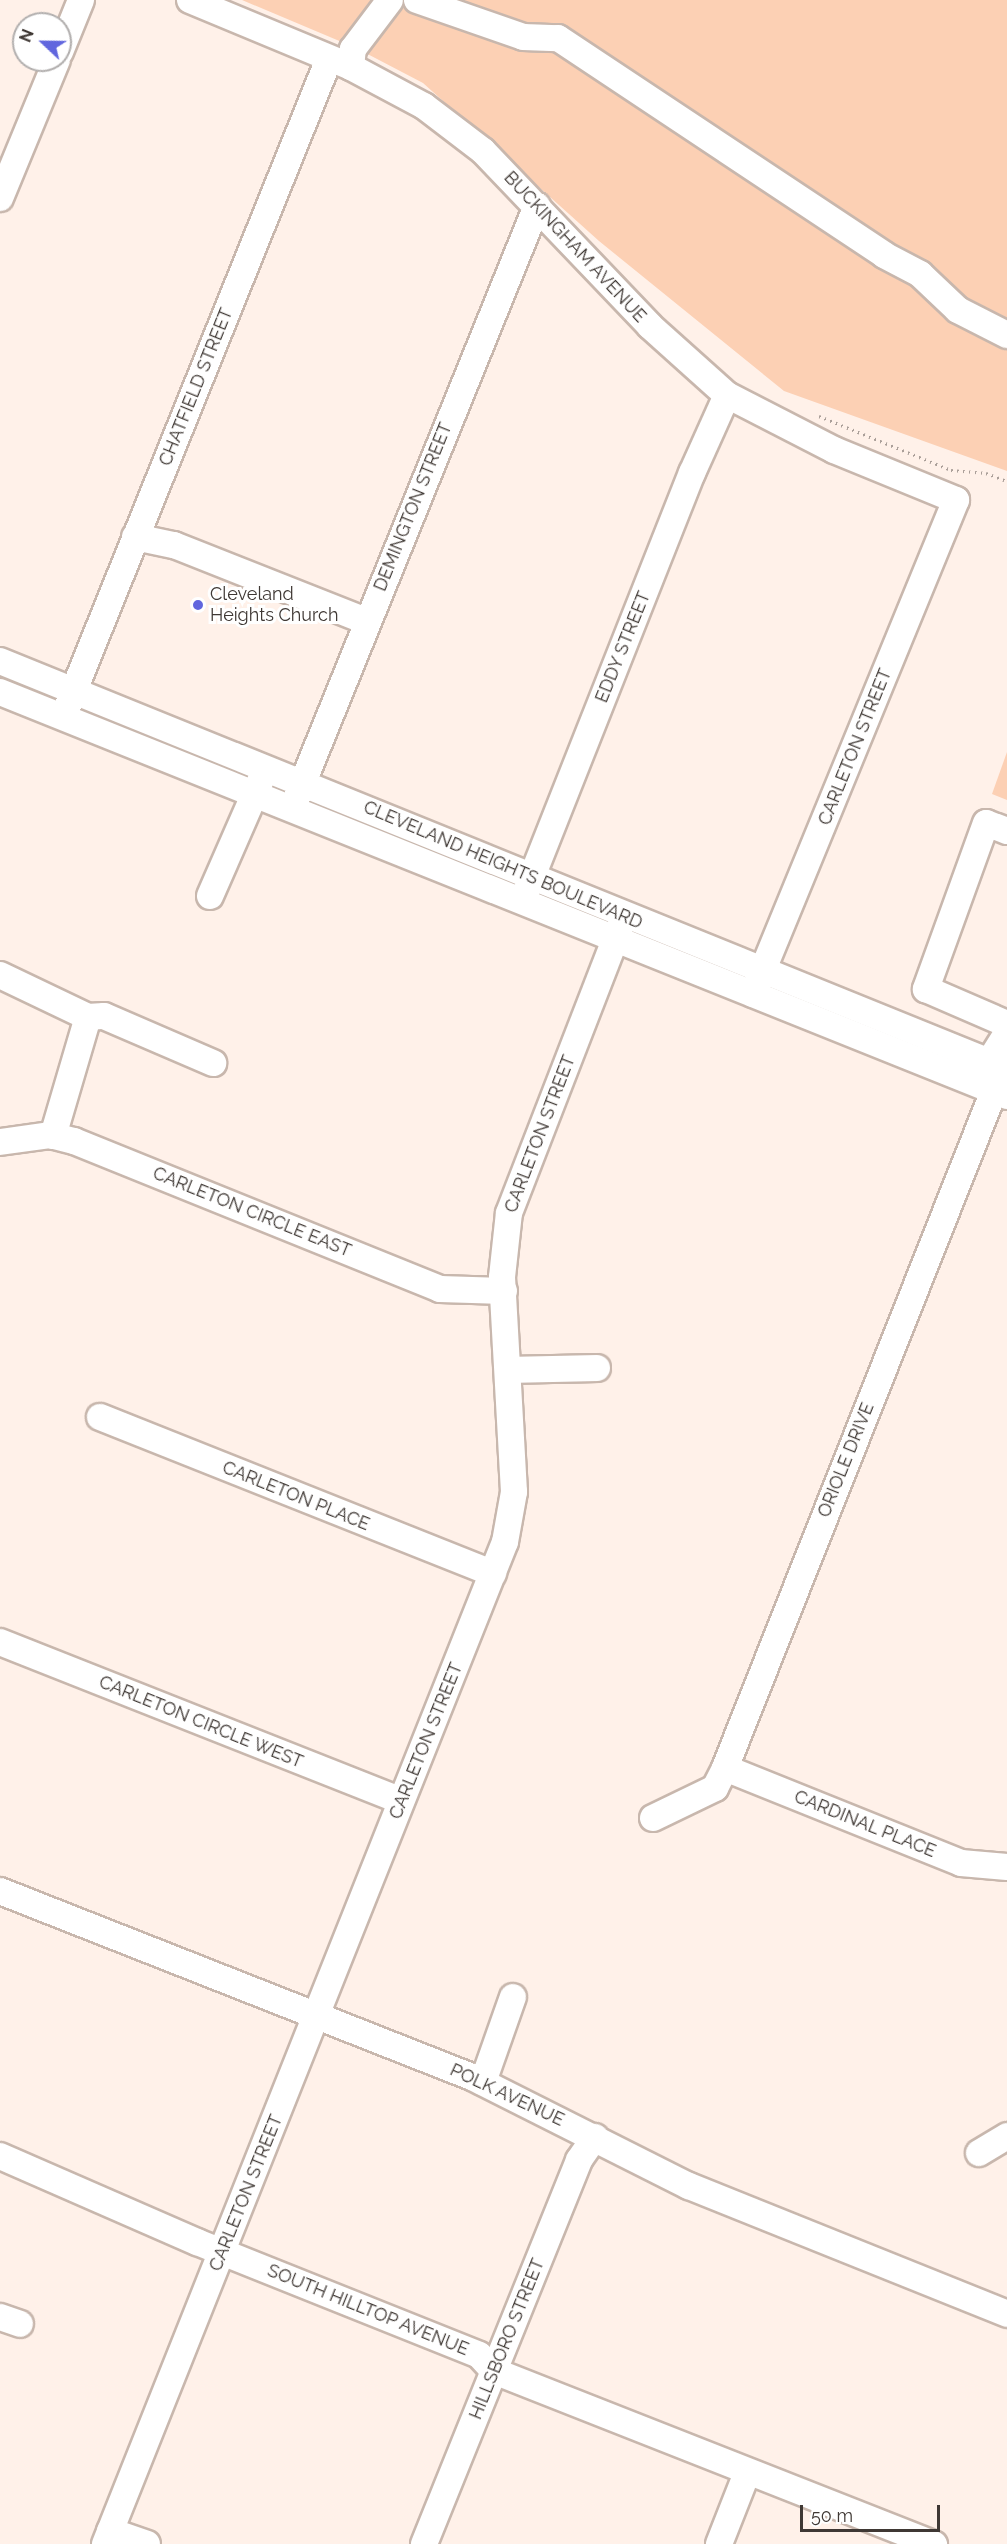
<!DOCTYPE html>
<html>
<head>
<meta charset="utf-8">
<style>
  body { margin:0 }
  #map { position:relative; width:1007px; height:2544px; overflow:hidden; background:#fff1e9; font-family:Raleway,sans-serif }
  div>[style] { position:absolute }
  .green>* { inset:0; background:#fcd0b4 }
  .path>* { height:3px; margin-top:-1.5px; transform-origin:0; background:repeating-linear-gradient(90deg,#aa9f99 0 1.5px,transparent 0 6px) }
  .roads { filter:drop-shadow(2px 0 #c8b7ad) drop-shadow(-2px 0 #c8b7ad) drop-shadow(0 2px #c8b7ad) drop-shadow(0 -2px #c8b7ad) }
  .minor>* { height:26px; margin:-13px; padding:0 13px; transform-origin:13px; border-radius:13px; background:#fff }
  .dots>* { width:16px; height:16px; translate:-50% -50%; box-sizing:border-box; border:3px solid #fff; border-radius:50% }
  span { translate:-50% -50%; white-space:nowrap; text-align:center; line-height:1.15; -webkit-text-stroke:6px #fff; paint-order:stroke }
  .street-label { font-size:18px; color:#3f3834 }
  .poi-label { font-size:18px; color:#3f3834 }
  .left { translate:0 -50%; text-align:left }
  .north { position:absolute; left:12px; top:12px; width:60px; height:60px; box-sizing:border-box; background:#fff; border:2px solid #b2afae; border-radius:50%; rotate:292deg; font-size:16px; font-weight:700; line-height:24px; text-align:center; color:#3f3834 }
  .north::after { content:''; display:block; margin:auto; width:21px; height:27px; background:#6166de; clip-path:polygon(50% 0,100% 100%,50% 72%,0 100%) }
  .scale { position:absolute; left:800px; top:2505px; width:140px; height:27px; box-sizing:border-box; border:3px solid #3f3834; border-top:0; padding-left:8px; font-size:18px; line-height:21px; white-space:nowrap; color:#3f3834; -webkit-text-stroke:4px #fff; paint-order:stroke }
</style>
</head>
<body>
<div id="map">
  <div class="green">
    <div style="clip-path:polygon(242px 0,1007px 0,1007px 471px,784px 391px,599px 241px,423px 83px,356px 48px)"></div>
    <div style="clip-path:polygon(1007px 752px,1007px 800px,992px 794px)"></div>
  </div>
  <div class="path">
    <div style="left:819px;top:416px;width:143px;rotate:22.2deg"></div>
    <div style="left:951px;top:470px;width:35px;rotate:5deg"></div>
    <div style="left:986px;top:473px;width:22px;rotate:21deg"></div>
  </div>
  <div class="roads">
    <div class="minor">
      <div style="left:190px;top:0;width:174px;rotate:22.6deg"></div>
      <div style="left:351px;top:67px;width:83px;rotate:28.1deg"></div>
      <div style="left:424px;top:106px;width:74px;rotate:37.3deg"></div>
      <div style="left:483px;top:151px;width:242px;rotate:46.3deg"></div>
      <div style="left:650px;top:326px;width:103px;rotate:41.9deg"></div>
      <div style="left:727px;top:395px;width:120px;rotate:27.2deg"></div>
      <div style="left:834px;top:450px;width:132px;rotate:22.3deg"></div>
      <div style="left:956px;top:500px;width:534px;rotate:112.34deg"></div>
      <div style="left:417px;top:0;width:112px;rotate:19.2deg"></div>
      <div style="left:523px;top:37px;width:35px;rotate:2deg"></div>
      <div style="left:558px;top:38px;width:392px;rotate:33.6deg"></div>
      <div style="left:884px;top:255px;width:41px;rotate:27.8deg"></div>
      <div style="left:920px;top:274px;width:52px;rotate:43.5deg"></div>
      <div style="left:958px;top:310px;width:55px;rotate:27deg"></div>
      <div style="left:60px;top:52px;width:56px;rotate:-68deg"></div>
      <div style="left:351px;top:67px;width:18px;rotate:-84deg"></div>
      <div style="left:353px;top:49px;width:61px;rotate:-52.9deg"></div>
      <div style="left:0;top:198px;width:149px;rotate:-67.6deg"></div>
      <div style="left:135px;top:537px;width:40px;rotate:12deg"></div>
      <div style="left:174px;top:545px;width:206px;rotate:21.6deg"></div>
      <div style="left:0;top:661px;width:1087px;rotate:22.06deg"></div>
      <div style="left:0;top:692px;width:1085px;rotate:21.86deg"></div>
      <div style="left:68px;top:705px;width:697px;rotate:-68deg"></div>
      <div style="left:297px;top:797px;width:638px;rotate:-67.9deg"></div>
      <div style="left:1007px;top:831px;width:22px;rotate:-159deg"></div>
      <div style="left:986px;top:823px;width:177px;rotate:109.9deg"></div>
      <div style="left:926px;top:989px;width:88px;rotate:23.4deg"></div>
      <div style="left:526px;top:892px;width:451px;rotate:-68.4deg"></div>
      <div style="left:692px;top:473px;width:85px;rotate:-65.8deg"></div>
      <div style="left:210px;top:896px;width:128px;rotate:-66.4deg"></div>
      <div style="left:0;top:975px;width:98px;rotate:25.5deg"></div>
      <div style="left:88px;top:1017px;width:124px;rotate:106.4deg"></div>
      <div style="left:88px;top:1017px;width:16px;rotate:-4deg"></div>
      <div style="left:104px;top:1016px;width:119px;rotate:23.3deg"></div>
      <div style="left:989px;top:1062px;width:34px;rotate:-58deg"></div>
      <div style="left:0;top:1142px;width:50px;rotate:-8deg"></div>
      <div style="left:50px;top:1135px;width:25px;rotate:14deg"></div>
      <div style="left:74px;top:1141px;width:395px;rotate:22deg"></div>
      <div style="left:440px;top:1289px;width:64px;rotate:1.8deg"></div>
      <div style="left:508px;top:1370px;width:89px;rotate:-1.3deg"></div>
      <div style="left:100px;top:1417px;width:423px;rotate:21.7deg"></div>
      <div style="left:0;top:1642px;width:431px;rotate:21.6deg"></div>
      <div style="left:725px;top:1768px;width:254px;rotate:21.9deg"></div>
      <div style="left:961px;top:1863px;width:46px;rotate:5deg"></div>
      <div style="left:653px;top:1818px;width:69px;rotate:-25.8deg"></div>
      <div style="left:715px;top:1788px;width:22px;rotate:-63deg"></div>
      <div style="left:725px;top:1768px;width:745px;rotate:-68.33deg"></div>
      <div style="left:0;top:1891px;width:507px;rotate:21.51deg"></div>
      <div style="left:472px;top:2077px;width:243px;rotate:26.7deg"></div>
      <div style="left:689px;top:2186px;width:343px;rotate:21.9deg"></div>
      <div style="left:483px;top:2082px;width:90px;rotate:-70.6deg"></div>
      <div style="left:979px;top:2153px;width:33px;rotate:-31deg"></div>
      <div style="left:0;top:2156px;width:215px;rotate:23.6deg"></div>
      <div style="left:197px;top:2242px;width:304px;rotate:21.8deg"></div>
      <div style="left:479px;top:2355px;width:22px;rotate:47deg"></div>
      <div style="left:494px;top:2371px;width:473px;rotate:21.5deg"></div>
      <div style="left:0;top:2317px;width:21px;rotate:19deg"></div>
      <div style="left:110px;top:2531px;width:39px;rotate:19deg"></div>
      <div style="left:105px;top:2544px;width:1079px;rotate:-68.24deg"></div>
      <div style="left:505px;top:1542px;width:51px;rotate:-79.8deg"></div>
      <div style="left:514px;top:1492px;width:215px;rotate:-93.2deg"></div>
      <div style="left:502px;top:1277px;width:64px;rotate:-83.8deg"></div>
      <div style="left:509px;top:1213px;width:318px;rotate:-68.8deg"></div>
      <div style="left:424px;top:2544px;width:414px;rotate:-68deg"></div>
      <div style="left:579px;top:2160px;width:28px;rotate:-55deg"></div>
      <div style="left:719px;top:2544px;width:76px;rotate:-68.5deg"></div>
    </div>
  </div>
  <div class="dots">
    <div style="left:198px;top:605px;background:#6166de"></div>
  </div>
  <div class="street-label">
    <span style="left:575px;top:247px;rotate:47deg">BUCKINGHAM AVENUE</span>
    <span style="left:196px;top:387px;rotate:-68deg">CHATFIELD STREET</span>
    <span style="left:413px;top:507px;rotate:-68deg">DEMINGTON STREET</span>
    <span style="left:623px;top:647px;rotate:-68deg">EDDY STREET</span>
    <span style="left:855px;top:747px;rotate:-68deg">CARLETON STREET</span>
    <span style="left:503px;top:865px;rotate:23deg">CLEVELAND HEIGHTS BOULEVARD</span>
    <span style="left:540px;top:1134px;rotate:-69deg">CARLETON STREET</span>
    <span style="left:252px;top:1212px;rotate:22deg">CARLETON CIRCLE EAST</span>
    <span style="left:846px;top:1460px;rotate:-68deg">ORIOLE DRIVE</span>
    <span style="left:296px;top:1496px;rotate:22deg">CARLETON PLACE</span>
    <span style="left:201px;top:1722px;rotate:22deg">CARLETON CIRCLE WEST</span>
    <span style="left:426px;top:1741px;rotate:-68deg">CARLETON STREET</span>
    <span style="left:865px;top:1824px;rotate:22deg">CARDINAL PLACE</span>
    <span style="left:507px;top:2095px;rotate:25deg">POLK AVENUE</span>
    <span style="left:246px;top:2193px;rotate:-68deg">CARLETON STREET</span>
    <span style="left:368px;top:2310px;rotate:22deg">SOUTH HILLTOP AVENUE</span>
    <span style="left:507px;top:2339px;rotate:-68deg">HILLSBORO STREET</span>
  </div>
  <div class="poi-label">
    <span class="left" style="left:210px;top:605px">Cleveland<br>Heights Church</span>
  </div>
  <div class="north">N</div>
  <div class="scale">50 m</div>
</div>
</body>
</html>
